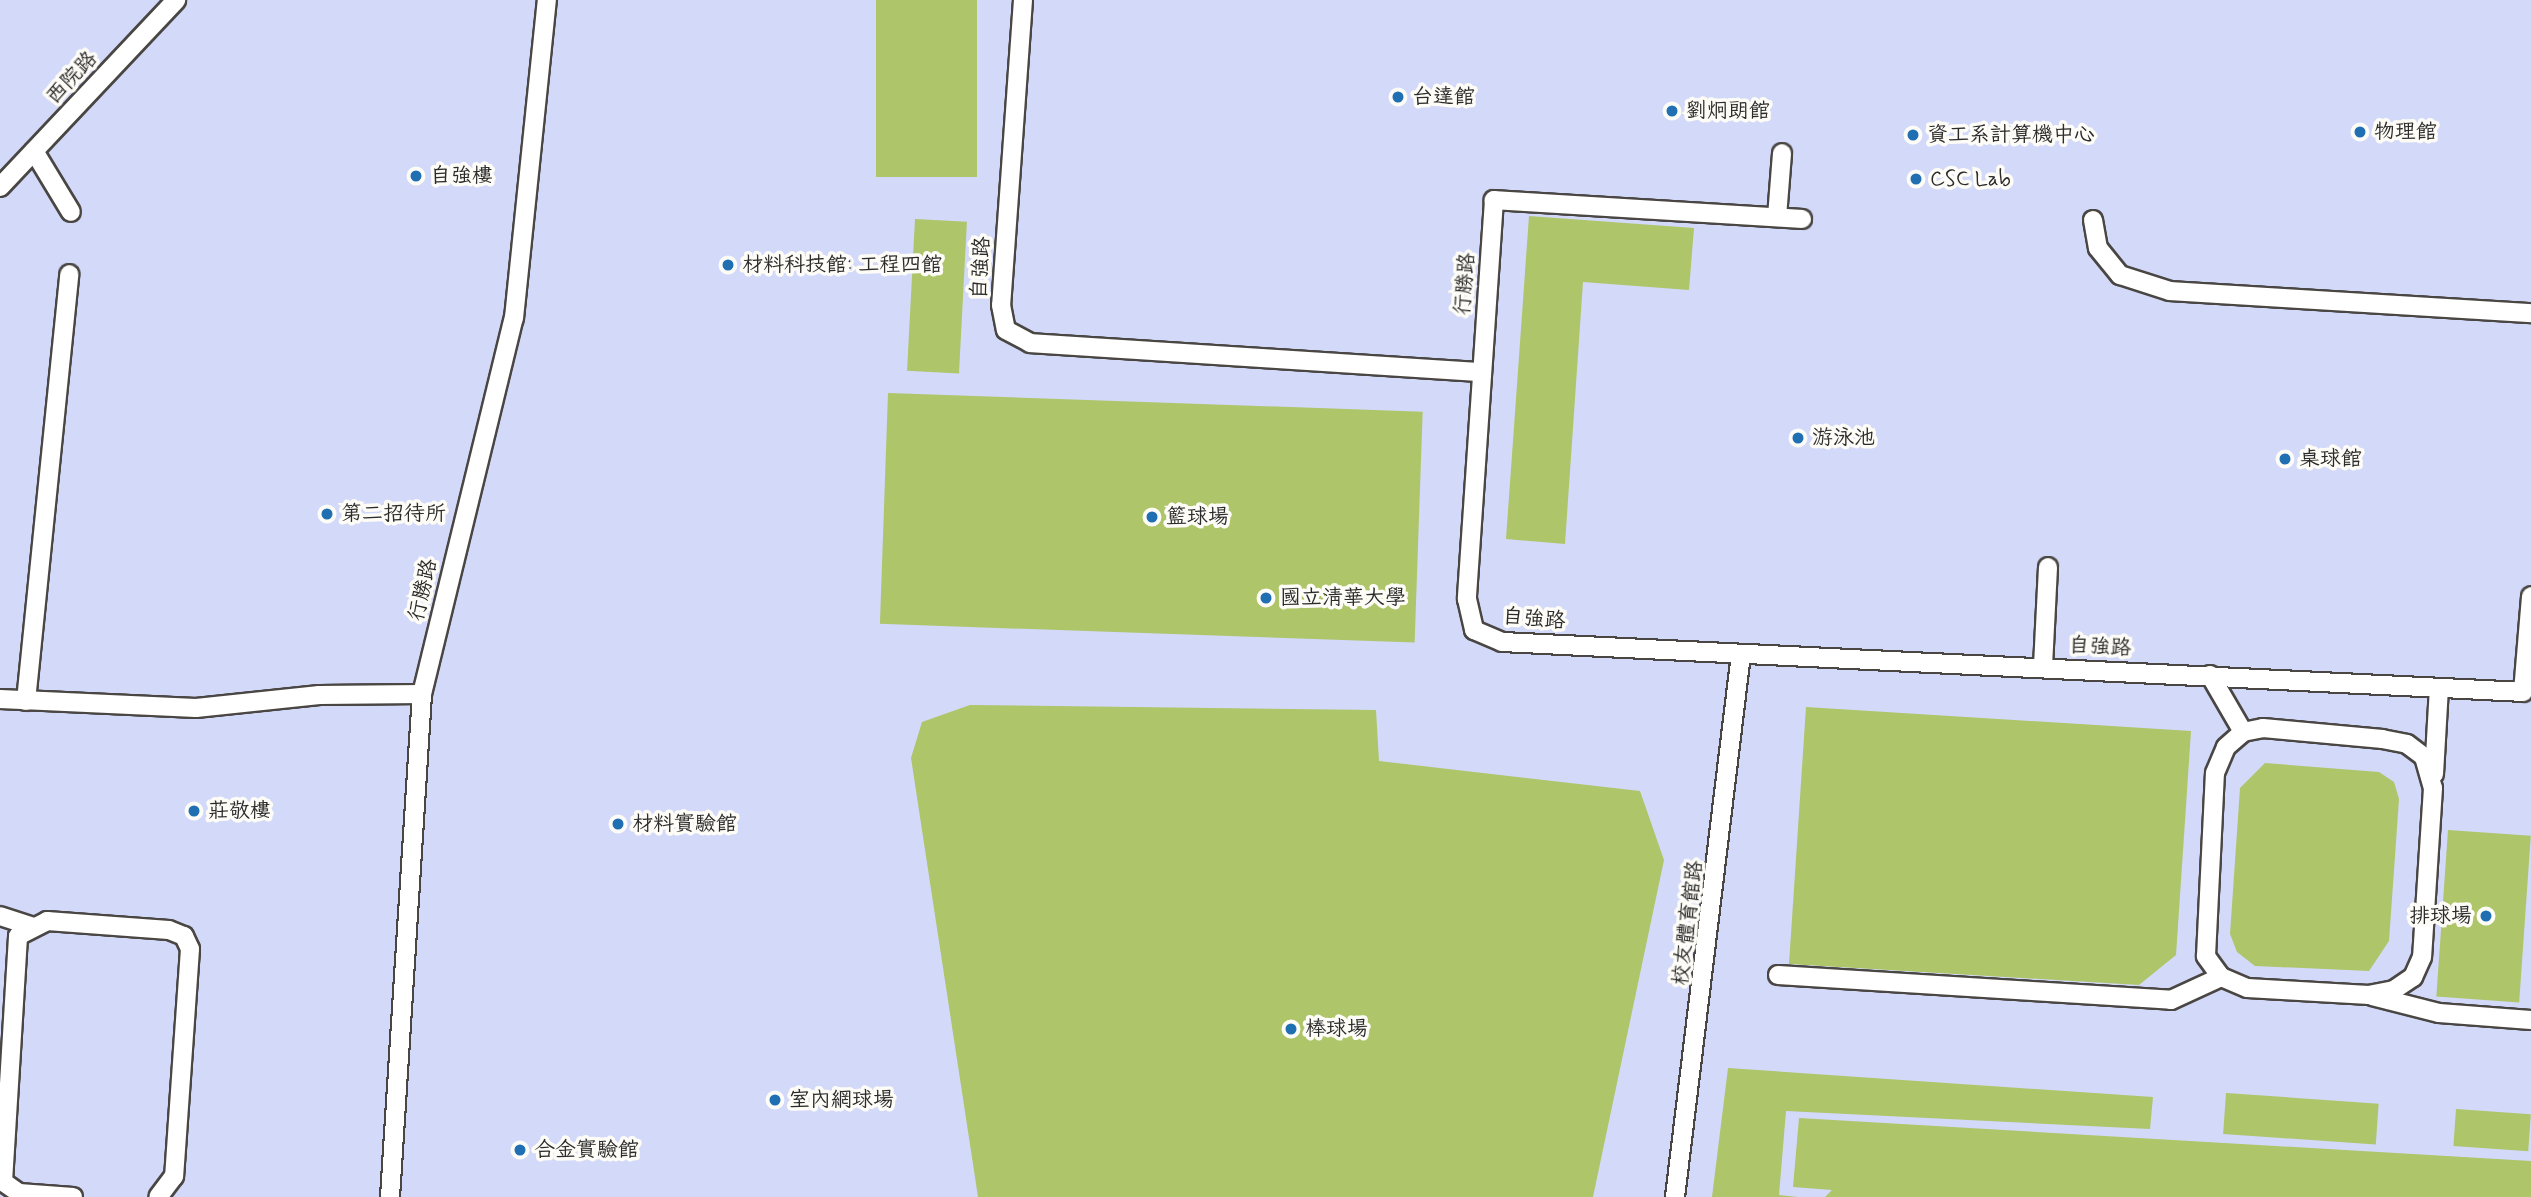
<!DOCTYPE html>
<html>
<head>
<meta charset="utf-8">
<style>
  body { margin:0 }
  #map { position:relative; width:2531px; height:1197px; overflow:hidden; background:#f4e2c9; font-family:Mynerve,"LXGW WenKai TC",sans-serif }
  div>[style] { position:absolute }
  .built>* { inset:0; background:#d3d9f9; transform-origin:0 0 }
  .green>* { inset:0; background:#aec56a; transform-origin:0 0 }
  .roads { filter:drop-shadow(2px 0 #494643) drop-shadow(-2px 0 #494643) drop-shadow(0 2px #494643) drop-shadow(0 -2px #494643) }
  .service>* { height:18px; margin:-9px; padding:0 9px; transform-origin:9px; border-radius:9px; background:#fff }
  .dots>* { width:19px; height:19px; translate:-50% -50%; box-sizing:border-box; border:4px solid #fdfcf7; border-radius:50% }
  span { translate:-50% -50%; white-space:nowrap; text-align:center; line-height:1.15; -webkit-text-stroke:7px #fdfcf7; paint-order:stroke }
  .street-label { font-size:21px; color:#2b2b2b }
  .poi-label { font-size:21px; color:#2b2b2b }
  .left { translate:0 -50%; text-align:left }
  .right { translate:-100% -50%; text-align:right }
</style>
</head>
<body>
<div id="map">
  <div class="built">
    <div style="left:0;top:0;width:2531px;height:1197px"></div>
  </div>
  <div class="green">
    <div style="left:876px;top:0;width:101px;height:177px"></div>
    <div style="clip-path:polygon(1529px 216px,1694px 228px,1689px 290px,1583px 282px,1565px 544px,1506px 539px)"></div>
    <div style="left:915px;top:219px;width:52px;height:152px;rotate:3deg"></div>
    <div style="left:888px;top:393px;width:535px;height:231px;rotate:2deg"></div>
    <div style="clip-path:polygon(970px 705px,1376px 710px,1379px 761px,1640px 791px,1664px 860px,1593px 1197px,978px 1197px,911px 758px,922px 722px)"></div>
    <div style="clip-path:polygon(1806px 707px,2191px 731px,2176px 955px,2139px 985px,1789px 964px)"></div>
    <div style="clip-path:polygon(2265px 763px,2379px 772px,2394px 782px,2399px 799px,2389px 941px,2369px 971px,2255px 966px,2237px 952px,2230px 934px,2240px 788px)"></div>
    <div style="left:2448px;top:830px;width:83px;height:167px;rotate:4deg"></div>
    <div style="clip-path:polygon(1728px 1068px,2153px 1097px,2150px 1129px,1786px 1111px,1779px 1195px,1798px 1197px,1712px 1197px)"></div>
    <div style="left:2226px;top:1093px;width:153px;height:41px;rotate:4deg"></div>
    <div style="left:2456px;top:1109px;width:75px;height:37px;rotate:4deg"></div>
    <div style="clip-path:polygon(1799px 1118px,2531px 1161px,2531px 1197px,1825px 1197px,1832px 1190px,1793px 1187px)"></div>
  </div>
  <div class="roads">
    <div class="service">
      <div style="left:1023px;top:0;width:306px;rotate:94.1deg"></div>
      <div style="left:1001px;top:305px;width:25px;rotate:79deg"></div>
      <div style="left:1006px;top:330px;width:27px;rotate:28deg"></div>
      <div style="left:1030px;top:343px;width:452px;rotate:3.7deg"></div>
      <div style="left:34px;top:151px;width:71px;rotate:58.8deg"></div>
      <div style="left:0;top:187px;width:257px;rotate:-46.7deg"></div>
      <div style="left:1777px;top:217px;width:64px;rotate:-85.5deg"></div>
      <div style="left:1802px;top:219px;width:309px;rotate:-176.5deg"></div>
      <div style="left:1494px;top:200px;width:400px;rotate:93.9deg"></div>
      <div style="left:1467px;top:599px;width:32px;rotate:77deg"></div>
      <div style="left:1474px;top:630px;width:30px;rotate:23deg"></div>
      <div style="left:1502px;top:642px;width:1022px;rotate:2.8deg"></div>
      <div style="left:2523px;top:692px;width:96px;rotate:-85.2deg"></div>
      <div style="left:2093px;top:220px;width:28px;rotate:80deg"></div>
      <div style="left:2098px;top:248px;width:35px;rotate:51deg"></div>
      <div style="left:2120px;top:275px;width:52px;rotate:17.7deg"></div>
      <div style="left:2170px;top:291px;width:362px;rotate:3.5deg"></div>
      <div style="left:2043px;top:666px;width:99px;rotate:-87.1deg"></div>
      <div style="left:2210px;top:675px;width:66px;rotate:59.9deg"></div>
      <div style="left:0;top:699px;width:196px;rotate:2.6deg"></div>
      <div style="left:196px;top:708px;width:124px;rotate:-6deg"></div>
      <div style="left:319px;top:695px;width:103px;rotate:-0.6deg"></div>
      <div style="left:26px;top:701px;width:429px;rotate:-84.2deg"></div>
      <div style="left:2263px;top:728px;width:120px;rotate:5.3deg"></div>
      <div style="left:2382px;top:739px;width:25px;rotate:11deg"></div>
      <div style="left:2407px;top:744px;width:21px;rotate:37deg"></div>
      <div style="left:2424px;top:757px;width:32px;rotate:74deg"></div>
      <div style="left:2433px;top:788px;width:169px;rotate:93.7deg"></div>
      <div style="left:2422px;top:957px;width:22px;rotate:114deg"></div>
      <div style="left:2413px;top:977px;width:23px;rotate:146deg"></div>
      <div style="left:2394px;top:990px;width:25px;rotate:169deg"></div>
      <div style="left:2369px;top:995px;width:122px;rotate:-176.7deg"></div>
      <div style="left:2247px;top:988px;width:28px;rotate:-157deg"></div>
      <div style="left:2221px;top:977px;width:26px;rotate:-126deg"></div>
      <div style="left:2206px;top:956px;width:183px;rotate:-87.2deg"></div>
      <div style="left:2215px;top:773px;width:28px;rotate:-67deg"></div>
      <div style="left:2226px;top:747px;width:23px;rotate:-41deg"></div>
      <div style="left:2243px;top:732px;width:20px;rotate:-11deg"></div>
      <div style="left:2434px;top:774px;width:86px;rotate:-86.7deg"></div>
      <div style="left:0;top:916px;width:33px;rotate:18deg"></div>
      <div style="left:1778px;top:975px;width:394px;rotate:3.6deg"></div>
      <div style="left:2171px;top:1000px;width:55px;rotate:-24.7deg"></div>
      <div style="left:2372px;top:996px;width:69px;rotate:14.2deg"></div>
      <div style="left:2439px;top:1013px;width:92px;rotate:4.4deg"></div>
      <div style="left:73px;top:1197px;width:54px;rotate:-175.8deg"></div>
      <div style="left:19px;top:1193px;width:19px;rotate:-145deg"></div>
      <div style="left:3px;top:1182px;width:246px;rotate:-86.5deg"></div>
      <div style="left:18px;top:936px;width:33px;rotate:-27deg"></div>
      <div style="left:47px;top:921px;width:122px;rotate:4.2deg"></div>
      <div style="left:169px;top:930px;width:16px;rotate:22deg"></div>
      <div style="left:184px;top:936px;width:14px;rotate:65deg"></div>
      <div style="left:190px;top:949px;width:228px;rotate:94deg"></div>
      <div style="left:174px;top:1176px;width:26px;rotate:127deg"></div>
      <div style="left:390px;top:1197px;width:504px;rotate:-86.36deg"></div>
      <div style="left:422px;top:694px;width:387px;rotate:-76.3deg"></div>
      <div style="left:514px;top:318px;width:320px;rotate:-84.1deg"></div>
      <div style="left:1675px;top:1197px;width:547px;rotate:-83.07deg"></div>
    </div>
  </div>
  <div class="dots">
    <div style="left:1398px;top:97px;background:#1f6fb2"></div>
    <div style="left:1672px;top:111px;background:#1f6fb2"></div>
    <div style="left:2360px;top:132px;background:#1f6fb2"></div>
    <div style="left:1913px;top:135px;background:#1f6fb2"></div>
    <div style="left:416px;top:176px;background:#1f6fb2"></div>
    <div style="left:1916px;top:179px;background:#1f6fb2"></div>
    <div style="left:728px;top:265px;background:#1f6fb2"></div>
    <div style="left:1798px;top:438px;background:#1f6fb2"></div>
    <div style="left:2285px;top:459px;background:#1f6fb2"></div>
    <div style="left:327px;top:514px;background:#1f6fb2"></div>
    <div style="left:1152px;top:517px;background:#1f6fb2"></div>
    <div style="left:1266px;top:598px;background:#1f6fb2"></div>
    <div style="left:194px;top:811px;background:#1f6fb2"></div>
    <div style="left:618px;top:824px;background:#1f6fb2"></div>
    <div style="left:2486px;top:916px;background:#1f6fb2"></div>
    <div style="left:1291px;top:1029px;background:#1f6fb2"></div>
    <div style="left:775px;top:1100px;background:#1f6fb2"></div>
    <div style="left:520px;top:1150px;background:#1f6fb2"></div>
  </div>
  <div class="street-label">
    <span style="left:72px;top:78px;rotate:-47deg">西院路</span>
    <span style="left:981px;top:268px;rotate:-87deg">自強路</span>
    <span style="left:1465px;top:284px;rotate:-85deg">行勝路</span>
    <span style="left:423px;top:590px;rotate:-77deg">行勝路</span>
    <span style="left:1534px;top:619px;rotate:5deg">自強路</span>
    <span style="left:2100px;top:647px;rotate:3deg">自強路</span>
    <span style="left:1688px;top:923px;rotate:-83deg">校友體育館路</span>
  </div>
  <div class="poi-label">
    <span class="left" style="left:1412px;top:97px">台達館</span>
    <span class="left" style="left:1686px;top:111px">劉炯朗館</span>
    <span class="left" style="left:2374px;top:132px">物理館</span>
    <span class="left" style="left:1927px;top:135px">資工系計算機中心</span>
    <span class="left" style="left:430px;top:176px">自強樓</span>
    <span class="left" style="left:1930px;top:179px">CSC Lab</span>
    <span class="left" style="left:742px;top:265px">材料科技館: 工程四館</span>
    <span class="left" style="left:1812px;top:438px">游泳池</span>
    <span class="left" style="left:2299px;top:459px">桌球館</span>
    <span class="left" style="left:341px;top:514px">第二招待所</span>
    <span class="left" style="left:1166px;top:517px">籃球場</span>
    <span class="left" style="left:1280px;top:598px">國立清華大學</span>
    <span class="left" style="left:208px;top:811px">莊敬樓</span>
    <span class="left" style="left:632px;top:824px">材料實驗館</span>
    <span class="right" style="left:2472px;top:916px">排球場</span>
    <span class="left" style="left:1305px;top:1029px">棒球場</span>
    <span class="left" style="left:789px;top:1100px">室內網球場</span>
    <span class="left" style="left:534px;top:1150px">合金實驗館</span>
  </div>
</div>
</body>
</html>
